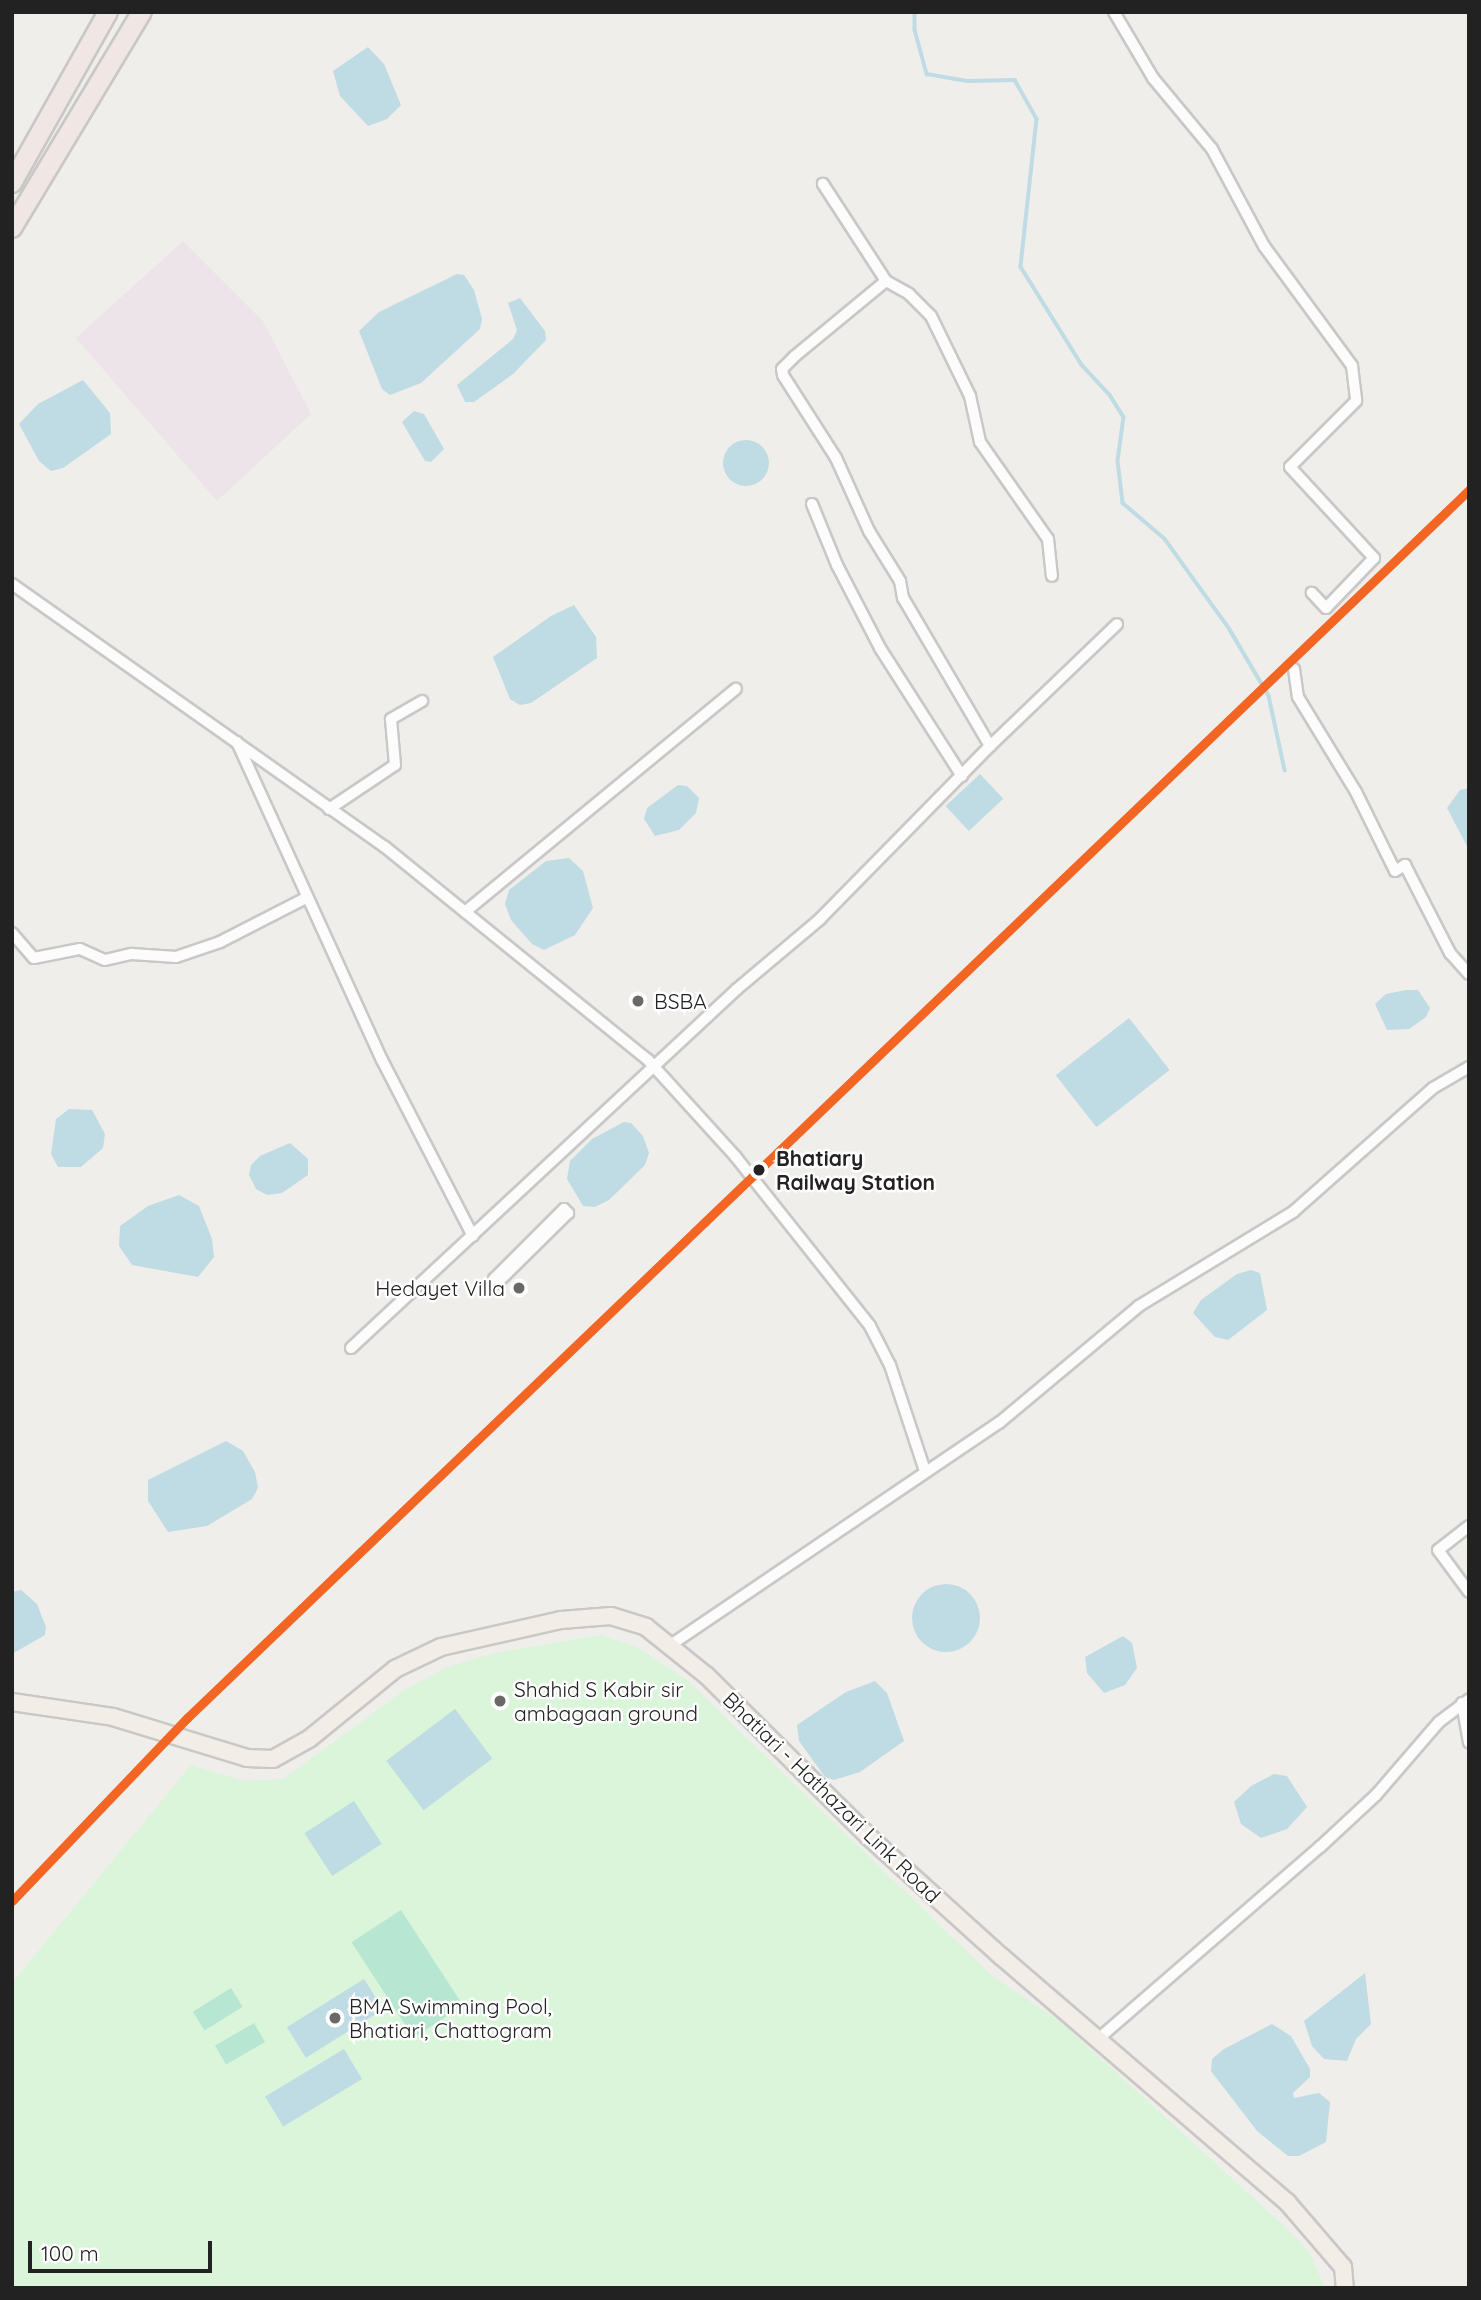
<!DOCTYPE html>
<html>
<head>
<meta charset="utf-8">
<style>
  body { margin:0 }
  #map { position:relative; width:1481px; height:2300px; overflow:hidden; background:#f0eeeb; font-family:Quicksand,sans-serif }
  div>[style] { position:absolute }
  .industrial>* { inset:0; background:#ede4e9 }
  .park>* { inset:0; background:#daf5da }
  .pitch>* { inset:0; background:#b7e6d2; transform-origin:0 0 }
  .water>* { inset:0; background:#bfdbe3; transform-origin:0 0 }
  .round { border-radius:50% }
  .stream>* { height:3.5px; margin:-1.75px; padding:0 1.75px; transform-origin:1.75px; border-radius:1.75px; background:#bfdbe3 }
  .roads { filter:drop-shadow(2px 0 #c9c8c7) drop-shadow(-2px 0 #c9c8c7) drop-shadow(0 2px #c9c8c7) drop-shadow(0 -2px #c9c8c7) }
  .minor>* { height:10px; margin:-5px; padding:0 5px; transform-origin:5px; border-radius:5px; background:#fdfcfc }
  .primary>* { height:16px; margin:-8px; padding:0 8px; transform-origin:8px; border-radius:8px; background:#f3ede7 }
  .trunk>* { height:18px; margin:-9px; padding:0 9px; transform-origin:9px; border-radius:9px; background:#f0e6e4 }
  .rail-1>* { height:9px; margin:-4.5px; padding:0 4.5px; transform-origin:4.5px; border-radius:4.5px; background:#f26522 }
  .dots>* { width:19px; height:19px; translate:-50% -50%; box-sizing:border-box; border:4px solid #fff; border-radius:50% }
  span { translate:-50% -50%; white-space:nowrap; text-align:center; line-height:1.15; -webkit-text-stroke:5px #fff; paint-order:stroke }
  .poi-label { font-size:21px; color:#222 }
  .left { translate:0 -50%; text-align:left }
  .right { translate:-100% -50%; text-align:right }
  .stop-label { font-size:21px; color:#222; font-weight:700 }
  .street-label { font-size:21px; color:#222 }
  .frame { position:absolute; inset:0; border:14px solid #222; pointer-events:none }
  .scale { position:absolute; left:28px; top:2241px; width:184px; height:32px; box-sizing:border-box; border:4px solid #222; border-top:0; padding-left:9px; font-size:21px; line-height:24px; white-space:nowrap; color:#222; -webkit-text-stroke:5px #fff; paint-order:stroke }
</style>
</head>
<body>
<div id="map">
  <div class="industrial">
    <div style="clip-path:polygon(183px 241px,263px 321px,311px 414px,217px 501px,76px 338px)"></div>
  </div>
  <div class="park">
    <div style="clip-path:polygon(599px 1635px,637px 1647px,687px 1680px,991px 1975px,1061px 2022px,1284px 2226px,1310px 2253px,1325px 2288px,12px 2288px,12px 1983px,191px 1765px,245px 1781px,283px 1779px,406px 1689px,447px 1667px,495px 1653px)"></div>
  </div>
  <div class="pitch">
    <div style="left:401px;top:1910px;width:114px;height:59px;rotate:57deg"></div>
    <div style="left:231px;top:1988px;width:22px;height:45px;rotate:58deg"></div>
    <div style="left:254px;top:2023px;width:22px;height:45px;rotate:60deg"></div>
  </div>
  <div class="water">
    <div style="clip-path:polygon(368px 47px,384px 64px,401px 105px,387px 119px,368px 126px,340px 96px,333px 71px)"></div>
    <div style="clip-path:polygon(457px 274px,464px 275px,474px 290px,482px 319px,480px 329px,421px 383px,390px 395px,382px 389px,359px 331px,379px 312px)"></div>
    <div style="clip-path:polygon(520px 298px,545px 331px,546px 340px,513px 374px,474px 402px,465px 402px,457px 385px,513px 339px,517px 330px,508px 303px)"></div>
    <div style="clip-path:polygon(83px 380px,110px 413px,111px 434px,63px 468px,51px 471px,39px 461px,19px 424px,38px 404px)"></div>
    <div style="clip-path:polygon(414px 411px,424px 414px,444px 449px,431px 462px,425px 461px,402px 422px)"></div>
    <div class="round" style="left:723px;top:440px;width:46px;height:46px"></div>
    <div style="clip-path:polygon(574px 605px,596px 637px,597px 658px,531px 703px,520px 705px,510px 699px,493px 657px,551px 616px)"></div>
    <div style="left:980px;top:774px;width:34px;height:47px;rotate:47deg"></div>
    <div style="clip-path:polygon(678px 785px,687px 786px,699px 798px,696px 813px,679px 830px,655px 836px,644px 819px,647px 808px)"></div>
    <div style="clip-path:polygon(1469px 788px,1469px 850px,1447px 808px,1460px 790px)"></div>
    <div style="clip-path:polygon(569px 858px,583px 871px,593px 908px,575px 935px,544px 950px,532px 944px,511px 920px,505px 904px,509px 890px,546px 861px)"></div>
    <div style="clip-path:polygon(1406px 990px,1418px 990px,1430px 1008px,1426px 1017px,1409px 1029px,1387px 1030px,1375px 1004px,1386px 994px)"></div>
    <div style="left:1129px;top:1018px;width:66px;height:93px;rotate:52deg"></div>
    <div style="clip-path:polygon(92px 1110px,105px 1134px,103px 1148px,81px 1167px,58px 1167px,51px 1154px,56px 1119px,69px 1109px)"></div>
    <div style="clip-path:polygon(624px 1122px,631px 1123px,643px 1136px,649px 1153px,645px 1165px,609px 1200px,595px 1207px,583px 1206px,567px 1179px,570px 1161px,592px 1139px)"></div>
    <div style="clip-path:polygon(290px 1143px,308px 1159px,308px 1175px,282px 1193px,267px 1195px,256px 1189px,249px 1175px,251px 1165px,260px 1156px)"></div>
    <div style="clip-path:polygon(179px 1195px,199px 1206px,212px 1239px,214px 1257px,198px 1277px,132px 1265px,119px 1246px,120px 1226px,148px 1206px)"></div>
    <div style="clip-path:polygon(1251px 1270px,1260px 1273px,1267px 1310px,1228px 1340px,1215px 1337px,1193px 1313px,1201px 1300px,1237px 1274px)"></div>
    <div style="clip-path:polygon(226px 1441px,243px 1451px,255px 1472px,258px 1488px,252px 1499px,207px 1526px,168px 1532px,148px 1501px,148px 1480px)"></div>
    <div class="round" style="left:912px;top:1584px;width:68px;height:68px"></div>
    <div style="clip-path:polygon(21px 1590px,37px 1604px,46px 1627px,45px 1635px,12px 1654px,12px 1592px)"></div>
    <div style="clip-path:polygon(1123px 1636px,1132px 1643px,1137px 1668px,1125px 1685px,1104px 1693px,1087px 1673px,1085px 1657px)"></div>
    <div style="clip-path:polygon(875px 1681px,887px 1693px,904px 1741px,860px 1772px,834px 1780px,825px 1777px,799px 1741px,797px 1725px,846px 1692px)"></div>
    <div style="left:455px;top:1709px;width:62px;height:86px;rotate:53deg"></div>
    <div style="clip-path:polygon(1274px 1774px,1287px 1776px,1307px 1807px,1287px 1829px,1261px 1838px,1241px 1824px,1234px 1802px,1251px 1786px)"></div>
    <div style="left:354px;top:1801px;width:51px;height:59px;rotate:57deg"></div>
    <div style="clip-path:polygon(1365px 1973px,1371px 2024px,1356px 2039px,1347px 2061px,1324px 2059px,1312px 2046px,1304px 2021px)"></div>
    <div style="left:364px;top:1979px;width:36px;height:91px;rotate:58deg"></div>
    <div style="clip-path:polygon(1272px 2024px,1291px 2036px,1310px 2069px,1310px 2077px,1293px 2093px,1294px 2098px,1319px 2093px,1330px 2102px,1326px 2142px,1299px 2156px,1288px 2156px,1257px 2131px,1211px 2071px,1212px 2059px,1224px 2049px)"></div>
    <div style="left:344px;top:2049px;width:35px;height:92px;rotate:59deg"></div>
  </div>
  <div class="stream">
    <div style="left:915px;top:12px;width:18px;rotate:90deg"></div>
    <div style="left:915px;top:30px;width:46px;rotate:74.7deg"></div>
    <div style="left:927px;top:74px;width:42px;rotate:9.7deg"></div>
    <div style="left:968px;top:81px;width:47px;rotate:-1.2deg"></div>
    <div style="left:1015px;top:80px;width:45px;rotate:60.6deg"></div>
    <div style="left:1037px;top:119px;width:149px;rotate:96.2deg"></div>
    <div style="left:1021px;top:267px;width:115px;rotate:58.1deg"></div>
    <div style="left:1082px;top:365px;width:41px;rotate:47deg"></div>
    <div style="left:1110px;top:395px;width:26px;rotate:58deg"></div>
    <div style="left:1124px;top:417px;width:44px;rotate:97.8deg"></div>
    <div style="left:1118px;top:461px;width:42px;rotate:83.2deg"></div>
    <div style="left:1123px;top:503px;width:55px;rotate:40.6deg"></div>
    <div style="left:1165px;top:539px;width:110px;rotate:54.3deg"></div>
    <div style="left:1229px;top:628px;width:79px;rotate:59.5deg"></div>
    <div style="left:1269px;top:696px;width:76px;rotate:77.8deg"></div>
  </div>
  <div class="roads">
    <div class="minor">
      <div style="left:1114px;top:12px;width:77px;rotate:59.4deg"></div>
      <div style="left:1153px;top:78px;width:92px;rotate:50.3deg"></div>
      <div style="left:1212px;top:149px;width:110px;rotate:61.8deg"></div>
      <div style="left:1264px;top:246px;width:149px;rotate:53.7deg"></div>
      <div style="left:1352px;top:366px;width:35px;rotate:83deg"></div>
      <div style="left:1356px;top:401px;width:93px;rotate:135deg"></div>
      <div style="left:1290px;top:467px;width:124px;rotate:47.3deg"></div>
      <div style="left:1374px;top:558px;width:69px;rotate:133.8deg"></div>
      <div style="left:1326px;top:608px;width:21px;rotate:-133deg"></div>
      <div style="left:886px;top:281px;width:26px;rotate:29deg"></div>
      <div style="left:909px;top:294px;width:31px;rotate:45deg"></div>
      <div style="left:931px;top:316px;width:89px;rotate:64deg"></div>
      <div style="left:970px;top:396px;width:47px;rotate:77.7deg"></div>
      <div style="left:980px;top:442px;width:118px;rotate:55deg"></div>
      <div style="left:1048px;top:539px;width:37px;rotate:84deg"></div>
      <div style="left:812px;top:504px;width:66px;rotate:67.7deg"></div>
      <div style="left:837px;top:565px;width:93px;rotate:62.6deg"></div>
      <div style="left:880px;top:648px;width:152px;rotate:57.4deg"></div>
      <div style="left:12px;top:584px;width:456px;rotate:35.2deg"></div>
      <div style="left:385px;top:847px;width:338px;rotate:39deg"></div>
      <div style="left:648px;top:1060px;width:130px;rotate:47.8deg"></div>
      <div style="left:735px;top:1156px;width:217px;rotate:51.5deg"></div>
      <div style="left:870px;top:1326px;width:44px;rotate:62.9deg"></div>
      <div style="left:890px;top:1365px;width:112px;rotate:71.7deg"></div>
      <div style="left:1294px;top:669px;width:28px;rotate:82deg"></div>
      <div style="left:1298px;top:697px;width:111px;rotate:58.6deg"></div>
      <div style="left:1356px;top:792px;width:88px;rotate:63.7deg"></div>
      <div style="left:1395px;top:871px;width:12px;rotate:-31deg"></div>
      <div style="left:1405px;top:865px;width:99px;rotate:62.9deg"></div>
      <div style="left:1450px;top:953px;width:28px;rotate:48deg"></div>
      <div style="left:237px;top:742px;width:349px;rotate:65.5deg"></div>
      <div style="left:382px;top:1060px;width:198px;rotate:62.7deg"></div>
      <div style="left:990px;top:746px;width:176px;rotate:-43.8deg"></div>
      <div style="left:329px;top:809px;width:79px;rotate:-33.7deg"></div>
      <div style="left:395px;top:765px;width:46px;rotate:-95deg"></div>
      <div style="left:391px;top:719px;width:36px;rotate:-30deg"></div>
      <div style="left:465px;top:912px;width:351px;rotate:-39.5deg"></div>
      <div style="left:12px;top:933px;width:33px;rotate:49deg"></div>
      <div style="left:34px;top:958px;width:47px;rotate:-11.1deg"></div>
      <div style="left:80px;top:949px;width:27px;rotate:24deg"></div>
      <div style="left:105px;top:960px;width:28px;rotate:-13deg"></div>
      <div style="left:132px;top:954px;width:44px;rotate:3.9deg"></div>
      <div style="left:176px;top:957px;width:46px;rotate:-18.8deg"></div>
      <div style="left:220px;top:942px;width:97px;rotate:-27.1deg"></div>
      <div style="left:564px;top:1209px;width:6px;rotate:45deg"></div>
      <div style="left:568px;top:1213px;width:100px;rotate:135.4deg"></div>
      <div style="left:497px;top:1283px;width:5px;rotate:-127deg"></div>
      <div style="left:494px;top:1279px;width:99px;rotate:-45deg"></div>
      <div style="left:351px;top:1348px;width:527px;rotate:-42.92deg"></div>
      <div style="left:737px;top:989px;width:109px;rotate:-40.1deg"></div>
      <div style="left:820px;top:919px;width:243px;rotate:-45.5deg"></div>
      <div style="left:990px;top:746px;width:172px;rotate:-120.4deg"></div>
      <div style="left:903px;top:598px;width:17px;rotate:-100deg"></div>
      <div style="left:900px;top:581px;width:59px;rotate:-121.8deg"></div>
      <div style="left:869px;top:531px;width:80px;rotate:-114.3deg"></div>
      <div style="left:836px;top:458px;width:98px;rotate:-122.6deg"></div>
      <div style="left:783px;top:375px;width:6px;rotate:-99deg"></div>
      <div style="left:782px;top:369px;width:18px;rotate:-45deg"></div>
      <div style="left:795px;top:356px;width:118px;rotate:-39.5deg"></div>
      <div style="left:886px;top:281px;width:116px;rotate:-123deg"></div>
      <div style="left:1469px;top:1526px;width:39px;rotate:142deg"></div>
      <div style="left:1438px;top:1550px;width:52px;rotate:53.6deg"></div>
      <div style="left:672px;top:1644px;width:395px;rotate:-34.1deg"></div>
      <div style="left:999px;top:1423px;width:182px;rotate:-39.9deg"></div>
      <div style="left:1139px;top:1306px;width:180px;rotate:-31.4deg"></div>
      <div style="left:1293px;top:1212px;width:187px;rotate:-41.5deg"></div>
      <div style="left:1433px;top:1088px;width:42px;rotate:-30.3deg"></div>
      <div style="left:1462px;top:1703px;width:40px;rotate:80deg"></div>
      <div style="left:1097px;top:2040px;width:295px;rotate:-40.9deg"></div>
      <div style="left:1320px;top:1847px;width:76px;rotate:-42.9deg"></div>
      <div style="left:1376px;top:1795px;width:96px;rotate:-49.2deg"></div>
      <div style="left:1439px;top:1722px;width:38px;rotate:-37deg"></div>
    </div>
    <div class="primary">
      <div style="left:12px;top:1702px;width:102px;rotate:8.4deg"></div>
      <div style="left:113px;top:1717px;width:140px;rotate:17deg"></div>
      <div style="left:247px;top:1758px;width:26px;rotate:2deg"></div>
      <div style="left:273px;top:1759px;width:41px;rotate:-29.1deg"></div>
      <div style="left:309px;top:1739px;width:111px;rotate:-39.1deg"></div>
      <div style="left:395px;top:1669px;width:51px;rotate:-25.6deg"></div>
      <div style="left:441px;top:1647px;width:123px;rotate:-12.7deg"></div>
      <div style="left:561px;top:1620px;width:50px;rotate:-4.6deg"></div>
      <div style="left:611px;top:1616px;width:37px;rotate:17deg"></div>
      <div style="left:646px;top:1627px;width:78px;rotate:38.8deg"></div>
      <div style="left:707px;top:1676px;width:228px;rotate:44.8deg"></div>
      <div style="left:869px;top:1837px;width:179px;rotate:42.1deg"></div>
      <div style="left:1002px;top:1957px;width:376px;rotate:40.7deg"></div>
      <div style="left:1287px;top:2202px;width:86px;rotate:49.3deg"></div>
      <div style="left:1343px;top:2267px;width:21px;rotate:85deg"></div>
    </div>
    <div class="trunk">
      <div style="left:12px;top:183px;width:196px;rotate:-60.7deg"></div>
      <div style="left:12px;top:228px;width:252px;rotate:-59deg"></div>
    </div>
  </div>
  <div class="rail-1">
    <div style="left:12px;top:1901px;width:253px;rotate:-46.3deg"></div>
    <div style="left:187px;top:1718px;width:1775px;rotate:-43.77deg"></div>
  </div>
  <div class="dots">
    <div style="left:638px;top:1001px;background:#6a6968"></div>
    <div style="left:759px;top:1170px;background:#222"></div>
    <div style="left:519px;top:1288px;background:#6a6968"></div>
    <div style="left:500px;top:1701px;background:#6a6968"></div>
    <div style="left:335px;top:2018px;background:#6a6968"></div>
  </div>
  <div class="poi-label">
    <span class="left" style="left:654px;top:1001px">BSBA</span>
    <span class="right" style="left:505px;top:1288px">Hedayet Villa</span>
    <span class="left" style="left:514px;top:1701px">Shahid S Kabir sir<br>ambagaan ground</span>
    <span class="left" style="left:349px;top:2018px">BMA Swimming Pool,<br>Bhatiari, Chattogram</span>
  </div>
  <div class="stop-label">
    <span class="left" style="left:776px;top:1170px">Bhatiary<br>Railway Station</span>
  </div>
  <div class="street-label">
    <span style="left:832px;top:1797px;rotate:44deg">Bhatiari - Hathazari Link Road</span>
  </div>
  <div class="frame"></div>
  <div class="scale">100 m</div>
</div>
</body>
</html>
